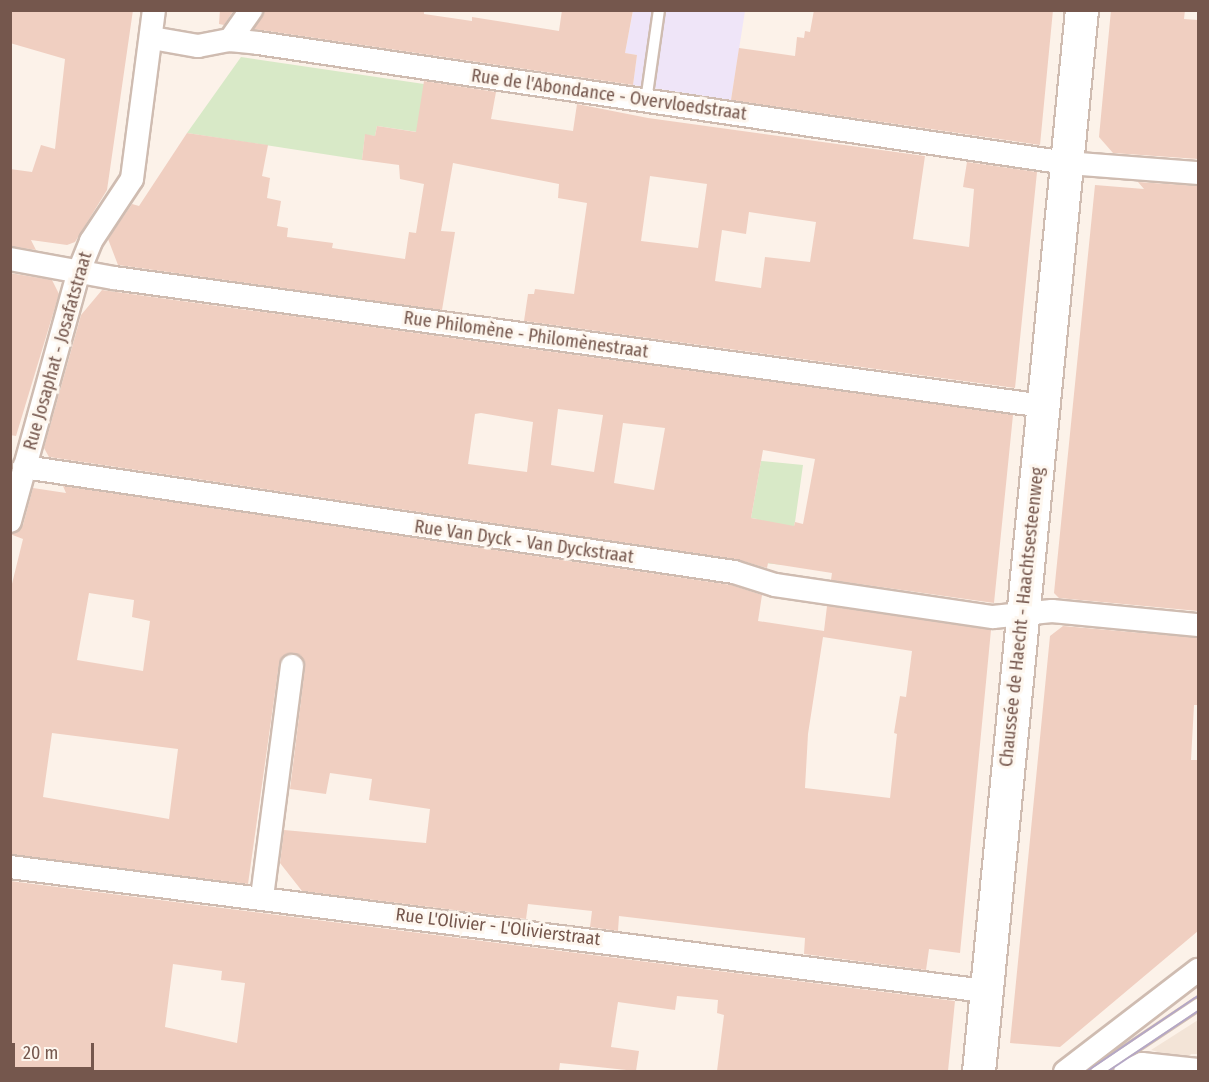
<!DOCTYPE html>
<html>
<head>
<meta charset="utf-8">
<style>
  body { margin:0 }
  #map { position:relative; width:1209px; height:1082px; overflow:hidden; background:#fcf2e9; font-family:"Fira Sans Condensed",sans-serif }
  div>[style] { position:absolute }
  .residential>* { inset:0; background:#f3e4d7 }
  .education>* { inset:0; background:#efe5f8 }
  .green>* { inset:0; background:#d8e9c7 }
  .building>* { inset:0; background:#f0cfc1 }
  .roads { filter:drop-shadow(2px 0 #cfbcb1) drop-shadow(-2px 0 #cfbcb1) drop-shadow(0 2px #cfbcb1) drop-shadow(0 -2px #cfbcb1) }
  .lane>* { height:10px; margin:-5px; padding:0 5px; transform-origin:5px; border-radius:5px; background:#fff }
  .street>* { height:22px; margin:-11px; padding:0 11px; transform-origin:11px; border-radius:11px; background:#fff }
  .secondary>* { height:32px; margin:-16px; padding:0 16px; transform-origin:16px; border-radius:16px; background:#fff }
  .tram>* { height:1.5px; margin:-0.75px; padding:0 0.75px; transform-origin:0.75px; border-radius:0.75px; background:#b4a7c6 }
  span { translate:-50% -50%; white-space:nowrap; text-align:center; line-height:1.15; -webkit-text-stroke:6px #fef7ef; paint-order:stroke }
  .street-label { font-size:18px; color:#75574d }
  .frame { position:absolute; inset:0; border:12px solid #75574d; pointer-events:none }
  .scale { position:absolute; left:12px; top:1043px; width:82px; height:27px; box-sizing:border-box; border:3px solid #75574d; border-top:0; padding-left:8px; font-size:18px; line-height:21px; white-space:nowrap; color:#75574d; -webkit-text-stroke:4px #fef7ef; paint-order:stroke }
</style>
</head>
<body>
<div id="map">
  <div class="residential">
    <div style="clip-path:polygon(1198px 1020px,1198px 1054px,1191px 1054px,1186px 1060px,1151px 1050px)"></div>
  </div>
  <div class="education">
    <div style="clip-path:polygon(633px 11px,745px 11px,731px 100px,633px 85px,637px 55px,625px 53px)"></div>
  </div>
  <div class="green">
    <div style="clip-path:polygon(241px 57px,424px 84px,431px 134px,377px 126px,375px 136px,365px 135px,362px 160px,187px 133px)"></div>
    <div style="clip-path:polygon(761px 461px,803px 465px,795px 522px,783px 565px,756px 562px,757px 519px,751px 518px)"></div>
  </div>
  <div class="building">
    <div style="clip-path:polygon(10px 10px,133px 10px,107px 190px,75px 242px,67px 245px,31px 240px,36px 250px,10px 246px,10px 169px,32px 172px,41px 145px,55px 149px,65px 59px,10px 43px)"></div>
    <div style="clip-path:polygon(220px 10px,234px 10px,224px 25px,219px 24px)"></div>
    <div style="clip-path:polygon(264px 10px,424px 10px,424px 14px,472px 21px,472px 17px,559px 31px,562px 10px,633px 10px,625px 53px,637px 55px,633px 85px,254px 29px)"></div>
    <div style="clip-path:polygon(814px 10px,1053px 10px,1040px 145px,731px 100px,739px 48px,795px 56px,797px 37px,804px 38px,805px 31px,810px 32px)"></div>
    <div style="clip-path:polygon(1111px 10px,1185px 10px,1184px 19px,1198px 20px,1198px 159px,1113px 153px,1099px 137px)"></div>
    <div style="clip-path:polygon(evenodd,424px 81px,496px 92px,491px 119px,573px 131px,577px 104px,648px 118px,925px 156px,913px 239px,969px 247px,974px 189px,963px 187px,967px 162px,1037px 172px,1015px 388px,524px 321px,528px 294px,534px 294px,535px 289px,574px 294px,587px 203px,558px 198px,559px 184px,453px 163px,441px 231px,455px 232px,442px 310px,118px 265px,108px 239px,132px 204px,139px 206px,187px 133px,268px 145px,262px 176px,270px 178px,267px 198px,281px 201px,277px 226px,288px 228px,287px 237px,333px 243px,332px 248px,405px 259px,409px 232px,416px 233px,424px 184px,400px 179px,399px 165px,362px 160px,365px 134px,375px 136px,377px 126px,416px 132px,424px 81px,650px 176px,707px 184px,698px 248px,641px 241px,650px 176px,424px 81px,749px 212px,816px 222px,810px 262px,765px 257px,761px 288px,715px 281px,722px 230px,746px 234px,749px 212px)"></div>
    <div style="clip-path:polygon(1138px 182px,1198px 186px,1198px 611px,1059px 598px,1054px 593px,1095px 185px,1144px 189px)"></div>
    <div style="clip-path:polygon(10px 273px,52px 280px,59px 294px,16px 436px,10px 435px)"></div>
    <div style="clip-path:polygon(evenodd,102px 290px,1013px 415px,994px 603px,831px 580px,832px 573px,768px 563px,767px 568px,736px 559px,49px 457px,44px 448px,81px 315px,102px 290px,558px 409px,603px 415px,594px 472px,551px 465px,558px 409px,102px 290px,481px 413px,533px 422px,527px 472px,468px 464px,475px 414px,481px 413px,102px 290px,623px 423px,665px 428px,654px 490px,614px 483px,623px 423px,102px 290px,763px 450px,815px 459px,803px 524px,795px 522px,794px 526px,751px 518px,763px 450px)"></div>
    <div style="clip-path:polygon(evenodd,63px 486px,731px 585px,762px 595px,758px 621px,824px 631px,827px 606px,991px 630px,960px 953px,929px 949px,926px 970px,804px 954px,805px 938px,619px 916px,618px 931px,590px 927px,592px 911px,528px 904px,526px 919px,302px 891px,280px 863px,284px 830px,426px 843px,430px 809px,369px 800px,372px 779px,330px 773px,326px 794px,290px 789px,305px 668px,301px 656px,293px 653px,282px 657px,279px 664px,248px 884px,10px 854px,10px 592px,23px 539px,10px 534px,23px 525px,33px 488px,66px 493px,63px 486px,89px 593px,134px 600px,132px 617px,150px 621px,143px 671px,77px 660px,89px 593px,63px 486px,823px 637px,912px 651px,906px 697px,900px 696px,894px 733px,897px 734px,890px 798px,805px 788px,808px 734px,823px 637px,63px 486px,52px 733px,178px 749px,169px 819px,43px 797px,52px 733px)"></div>
    <div style="clip-path:polygon(1063px 626px,1198px 638px,1198px 705px,1194px 705px,1191px 760px,1198px 760px,1198px 931px,1060px 1047px,1010px 1043px,1050px 636px)"></div>
    <div style="clip-path:polygon(evenodd,10px 881px,955px 1001px,948px 1071px,717px 1071px,724px 1015px,717px 1013px,718px 1000px,677px 996px,675px 1010px,618px 1002px,611px 1047px,639px 1051px,636px 1071px,560px 1063px,559px 1071px,10px 1071px,10px 881px,173px 964px,222px 971px,221px 980px,245px 983px,237px 1043px,165px 1027px,173px 964px)"></div>
  </div>
  <div class="roads">
    <div class="lane">
      <div style="left:646px;top:101px;width:92px;rotate:-81.9deg"></div>
      <div style="left:1096px;top:1072px;width:123px;rotate:-33.7deg"></div>
    </div>
    <div class="street">
      <div style="left:152px;top:38px;width:47px;rotate:9.9deg"></div>
      <div style="left:198px;top:46px;width:33px;rotate:-11deg"></div>
      <div style="left:230px;top:40px;width:28px;rotate:6deg"></div>
      <div style="left:258px;top:43px;width:818px;rotate:8.44deg"></div>
      <div style="left:1067px;top:163px;width:131px;rotate:4.4deg"></div>
      <div style="left:230px;top:40px;width:37px;rotate:-55deg"></div>
      <div style="left:10px;top:259px;width:106px;rotate:10.4deg"></div>
      <div style="left:114px;top:278px;width:938px;rotate:7.84deg"></div>
      <div style="left:24px;top:467px;width:718px;rotate:8.41deg"></div>
      <div style="left:734px;top:572px;width:43px;rotate:17.6deg"></div>
      <div style="left:775px;top:585px;width:220px;rotate:8.4deg"></div>
      <div style="left:993px;top:617px;width:59px;rotate:-5.8deg"></div>
      <div style="left:1052px;top:611px;width:147px;rotate:5.5deg"></div>
      <div style="left:10px;top:521px;width:259px;rotate:-74.6deg"></div>
      <div style="left:79px;top:271px;width:32px;rotate:-68deg"></div>
      <div style="left:91px;top:241px;width:74px;rotate:-56.5deg"></div>
      <div style="left:132px;top:179px;width:170px;rotate:-82.6deg"></div>
      <div style="left:10px;top:867px;width:983px;rotate:7.25deg"></div>
      <div style="left:262px;top:897px;width:233px;rotate:-82.6deg"></div>
      <div style="left:1065px;top:1072px;width:168px;rotate:-37.5deg"></div>
      <div style="left:1125px;top:1072px;width:19px;rotate:-25deg"></div>
      <div style="left:1142px;top:1064px;width:56px;rotate:6.1deg"></div>
    </div>
    <div class="secondary">
      <div style="left:979px;top:1072px;width:1067px;rotate:-84.46deg"></div>
    </div>
  </div>
  <div class="tram">
    <div style="left:1086px;top:1072px;width:135px;rotate:-34.2deg"></div>
    <div style="left:1107px;top:1072px;width:110px;rotate:-33.8deg"></div>
  </div>
  <div class="street-label">
    <span style="left:609px;top:95px;rotate:8deg">Rue de l'Abondance - Overvloedstraat</span>
    <span style="left:526px;top:335px;rotate:8deg">Rue Philomène - Philomènestraat</span>
    <span style="left:58px;top:351px;rotate:-74deg">Rue Josaphat - Josafatstraat</span>
    <span style="left:524px;top:542px;rotate:8deg">Rue Van Dyck - Van Dyckstraat</span>
    <span style="left:1022px;top:617px;rotate:-84deg">Chaussée de Haecht - Haachtsesteenweg</span>
    <span style="left:498px;top:927px;rotate:7deg">Rue L'Olivier - L'Olivierstraat</span>
  </div>
  <div class="frame"></div>
  <div class="scale">20 m</div>
</div>
</body>
</html>
